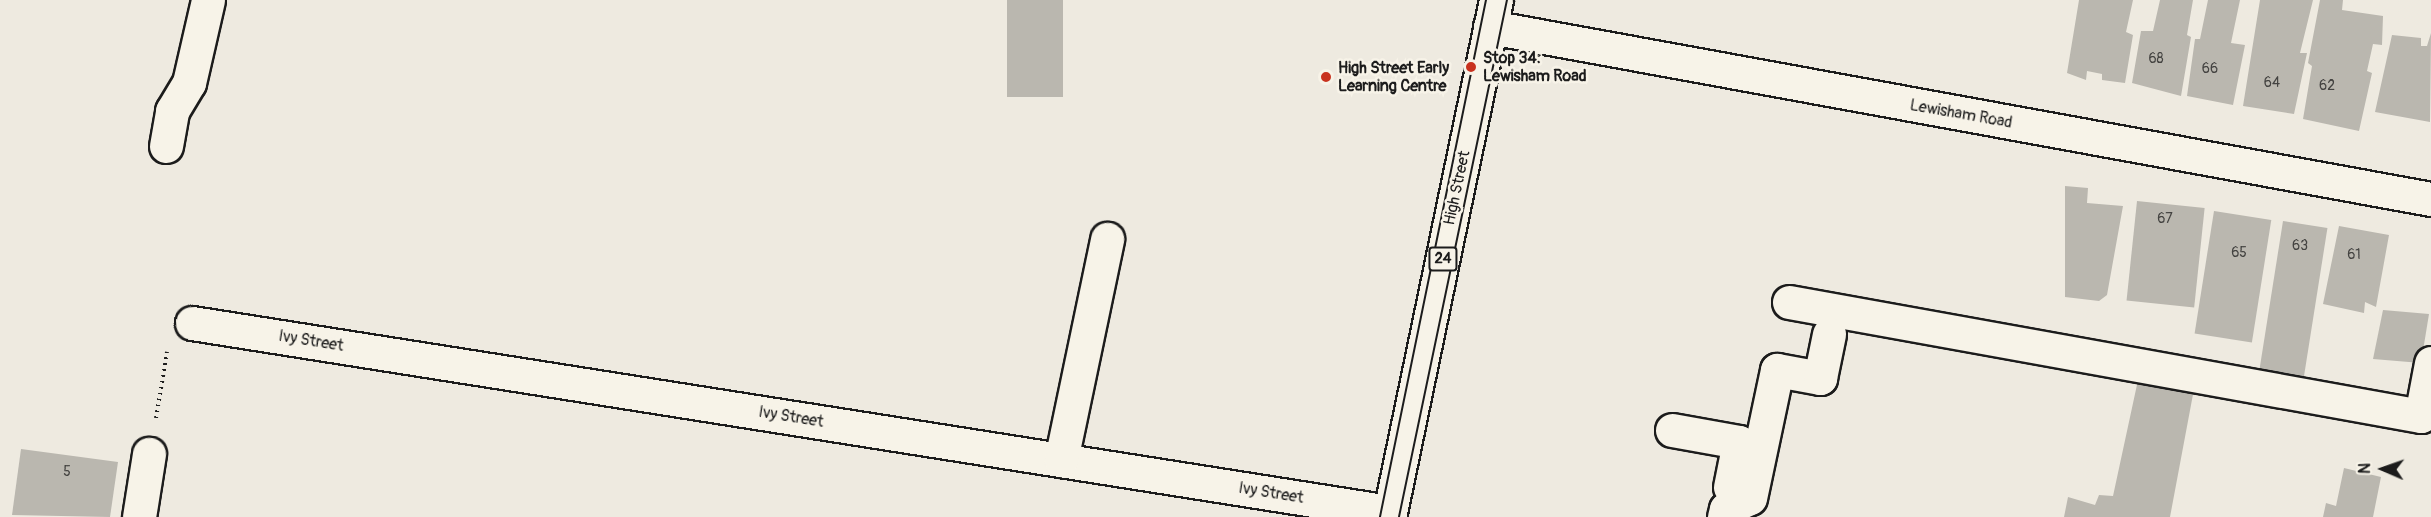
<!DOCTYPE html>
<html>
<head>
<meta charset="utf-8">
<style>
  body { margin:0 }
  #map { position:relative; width:2431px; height:517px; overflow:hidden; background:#eeeae0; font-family:Pangolin,sans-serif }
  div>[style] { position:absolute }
  .building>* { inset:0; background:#bab7af; transform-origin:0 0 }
  .path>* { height:4px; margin-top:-2px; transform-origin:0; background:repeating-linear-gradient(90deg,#1c1c1c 0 1.5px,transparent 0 6px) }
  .roads { filter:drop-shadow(2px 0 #1c1c1c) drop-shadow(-2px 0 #1c1c1c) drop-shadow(0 2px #1c1c1c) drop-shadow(0 -2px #1c1c1c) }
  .minor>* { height:33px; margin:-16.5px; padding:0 16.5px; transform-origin:16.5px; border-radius:16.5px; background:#f7f3e8 }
  .major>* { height:33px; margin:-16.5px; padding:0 16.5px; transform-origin:16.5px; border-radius:16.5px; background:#f7f3e8 }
  .tram>* { height:1.5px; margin:-0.75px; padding:0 0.75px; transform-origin:0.75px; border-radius:0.75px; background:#1c1c1c }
  .dots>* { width:16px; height:16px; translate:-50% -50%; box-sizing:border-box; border:3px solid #f7f3e8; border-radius:50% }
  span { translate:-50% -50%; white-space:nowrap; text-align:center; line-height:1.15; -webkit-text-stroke:5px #f7f3e8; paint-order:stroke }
  .number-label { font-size:14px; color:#444341 }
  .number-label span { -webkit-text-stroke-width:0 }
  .shield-label span { padding:2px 4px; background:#f7f3e8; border:2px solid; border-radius:4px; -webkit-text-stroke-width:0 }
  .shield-label { font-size:15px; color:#1c1c1c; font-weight:700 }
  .poi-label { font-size:16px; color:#1c1c1c; font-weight:700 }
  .left { translate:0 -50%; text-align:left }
  .street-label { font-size:16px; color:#1c1c1c }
  .north { position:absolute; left:2353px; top:439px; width:60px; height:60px; -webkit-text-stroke:4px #f7f3e8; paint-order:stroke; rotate:272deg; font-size:16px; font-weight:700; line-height:24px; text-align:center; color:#1c1c1c }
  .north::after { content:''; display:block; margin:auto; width:21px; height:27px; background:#1c1c1c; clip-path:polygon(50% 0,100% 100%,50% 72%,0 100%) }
</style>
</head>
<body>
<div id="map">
  <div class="building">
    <div style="left:1007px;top:0;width:56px;height:97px"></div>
    <div style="clip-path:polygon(2079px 0,2133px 0,2126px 32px,2133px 35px,2125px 83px,2102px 80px,2102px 74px,2087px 71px,2086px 80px,2067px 73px)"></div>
    <div style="clip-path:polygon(2160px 0,2193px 0,2187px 35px,2191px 37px,2181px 96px,2132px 83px,2141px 31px,2153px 31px)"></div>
    <div style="clip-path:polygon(2208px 0,2240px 0,2231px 43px,2245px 45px,2233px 105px,2187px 96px,2195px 39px,2200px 39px)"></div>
    <div style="clip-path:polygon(2260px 0,2313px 0,2300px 53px,2307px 53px,2294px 114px,2243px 106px)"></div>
    <div style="clip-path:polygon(2320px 0,2343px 0,2342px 10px,2383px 16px,2382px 45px,2373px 44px,2367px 71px,2372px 73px,2359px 131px,2303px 119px,2312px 66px,2308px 63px)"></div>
    <div style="clip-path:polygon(2431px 33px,2430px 122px,2375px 112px,2392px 35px,2421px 38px,2421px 46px,2427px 46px)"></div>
    <div style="clip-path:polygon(2065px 186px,2088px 188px,2087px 203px,2123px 206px,2107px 295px,2099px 301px,2065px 297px)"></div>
    <div style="left:2137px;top:201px;width:68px;height:100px;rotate:6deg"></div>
    <div style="left:2214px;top:211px;width:58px;height:124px;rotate:9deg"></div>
    <div style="left:2283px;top:221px;width:45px;height:152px;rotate:9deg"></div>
    <div style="clip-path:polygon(2339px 226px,2389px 235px,2376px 307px,2365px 302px,2364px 313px,2323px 304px)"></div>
    <div style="clip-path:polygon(2383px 310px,2429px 314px,2421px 363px,2373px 359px)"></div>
    <div style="clip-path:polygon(2138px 380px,2194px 389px,2170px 517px,2064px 517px,2068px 497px,2095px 505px,2099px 495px,2113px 496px)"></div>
    <div style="clip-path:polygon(21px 449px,118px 462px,110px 517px,12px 515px)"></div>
    <div style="clip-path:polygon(2344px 468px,2381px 477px,2373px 517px,2323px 517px,2326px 503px,2336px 506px)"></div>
  </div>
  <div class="path">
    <div style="left:156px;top:418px;width:67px;rotate:-80.5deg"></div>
  </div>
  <div class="roads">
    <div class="minor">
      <div style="left:1490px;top:27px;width:957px;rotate:10.36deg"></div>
      <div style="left:166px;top:146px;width:36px;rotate:-80deg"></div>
      <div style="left:172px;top:111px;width:33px;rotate:-59deg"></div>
      <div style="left:189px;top:83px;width:85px;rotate:-77.1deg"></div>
      <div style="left:1789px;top:302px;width:642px;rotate:10.23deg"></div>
      <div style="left:2421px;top:416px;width:54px;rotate:-79.3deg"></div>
      <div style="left:192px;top:323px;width:1213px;rotate:8.97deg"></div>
      <div style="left:1672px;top:430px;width:68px;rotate:10.2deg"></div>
      <div style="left:1739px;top:442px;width:46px;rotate:101.3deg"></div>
      <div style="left:1061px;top:460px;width:226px;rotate:-78.2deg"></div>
      <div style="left:139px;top:517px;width:64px;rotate:-81deg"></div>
      <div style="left:1724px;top:517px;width:8px;rotate:-76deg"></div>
      <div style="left:1726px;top:509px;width:26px;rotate:-25deg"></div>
      <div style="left:1750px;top:498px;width:131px;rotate:-78.1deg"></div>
      <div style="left:1777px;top:370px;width:44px;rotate:10.5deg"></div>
      <div style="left:1820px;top:378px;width:45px;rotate:-78.4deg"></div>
    </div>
    <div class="major">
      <div style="left:1389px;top:517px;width:528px;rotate:-78.31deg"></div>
    </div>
  </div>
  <div class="tram">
    <div style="left:1380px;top:517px;width:528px;rotate:-78.41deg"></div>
    <div style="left:1399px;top:517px;width:528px;rotate:-78.2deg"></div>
  </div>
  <div class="dots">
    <div style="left:1471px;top:67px;background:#c8321e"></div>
    <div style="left:1326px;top:77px;background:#c8321e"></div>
  </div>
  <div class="number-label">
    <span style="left:2156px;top:59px">68</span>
    <span style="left:2210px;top:69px">66</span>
    <span style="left:2272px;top:83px">64</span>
    <span style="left:2327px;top:86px">62</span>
    <span style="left:2165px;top:219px">67</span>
    <span style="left:2300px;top:246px">63</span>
    <span style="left:2239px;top:253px">65</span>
    <span style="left:2354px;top:255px">61</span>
    <span style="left:67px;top:472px">5</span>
  </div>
  <div class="shield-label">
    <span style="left:1443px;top:259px">24</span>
  </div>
  <div class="poi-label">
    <span class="left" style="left:1483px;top:67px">Stop 34:<br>Lewisham Road</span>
    <span class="left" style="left:1338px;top:77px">High Street Early<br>Learning Centre</span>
  </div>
  <div class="street-label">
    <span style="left:1961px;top:114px;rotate:10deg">Lewisham Road</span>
    <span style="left:1457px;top:188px;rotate:-78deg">High Street</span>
    <span style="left:311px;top:341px;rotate:9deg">Ivy Street</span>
    <span style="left:791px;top:417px;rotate:9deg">Ivy Street</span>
    <span style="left:1271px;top:493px;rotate:9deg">Ivy Street</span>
  </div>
  <div class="north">N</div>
</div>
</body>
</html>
